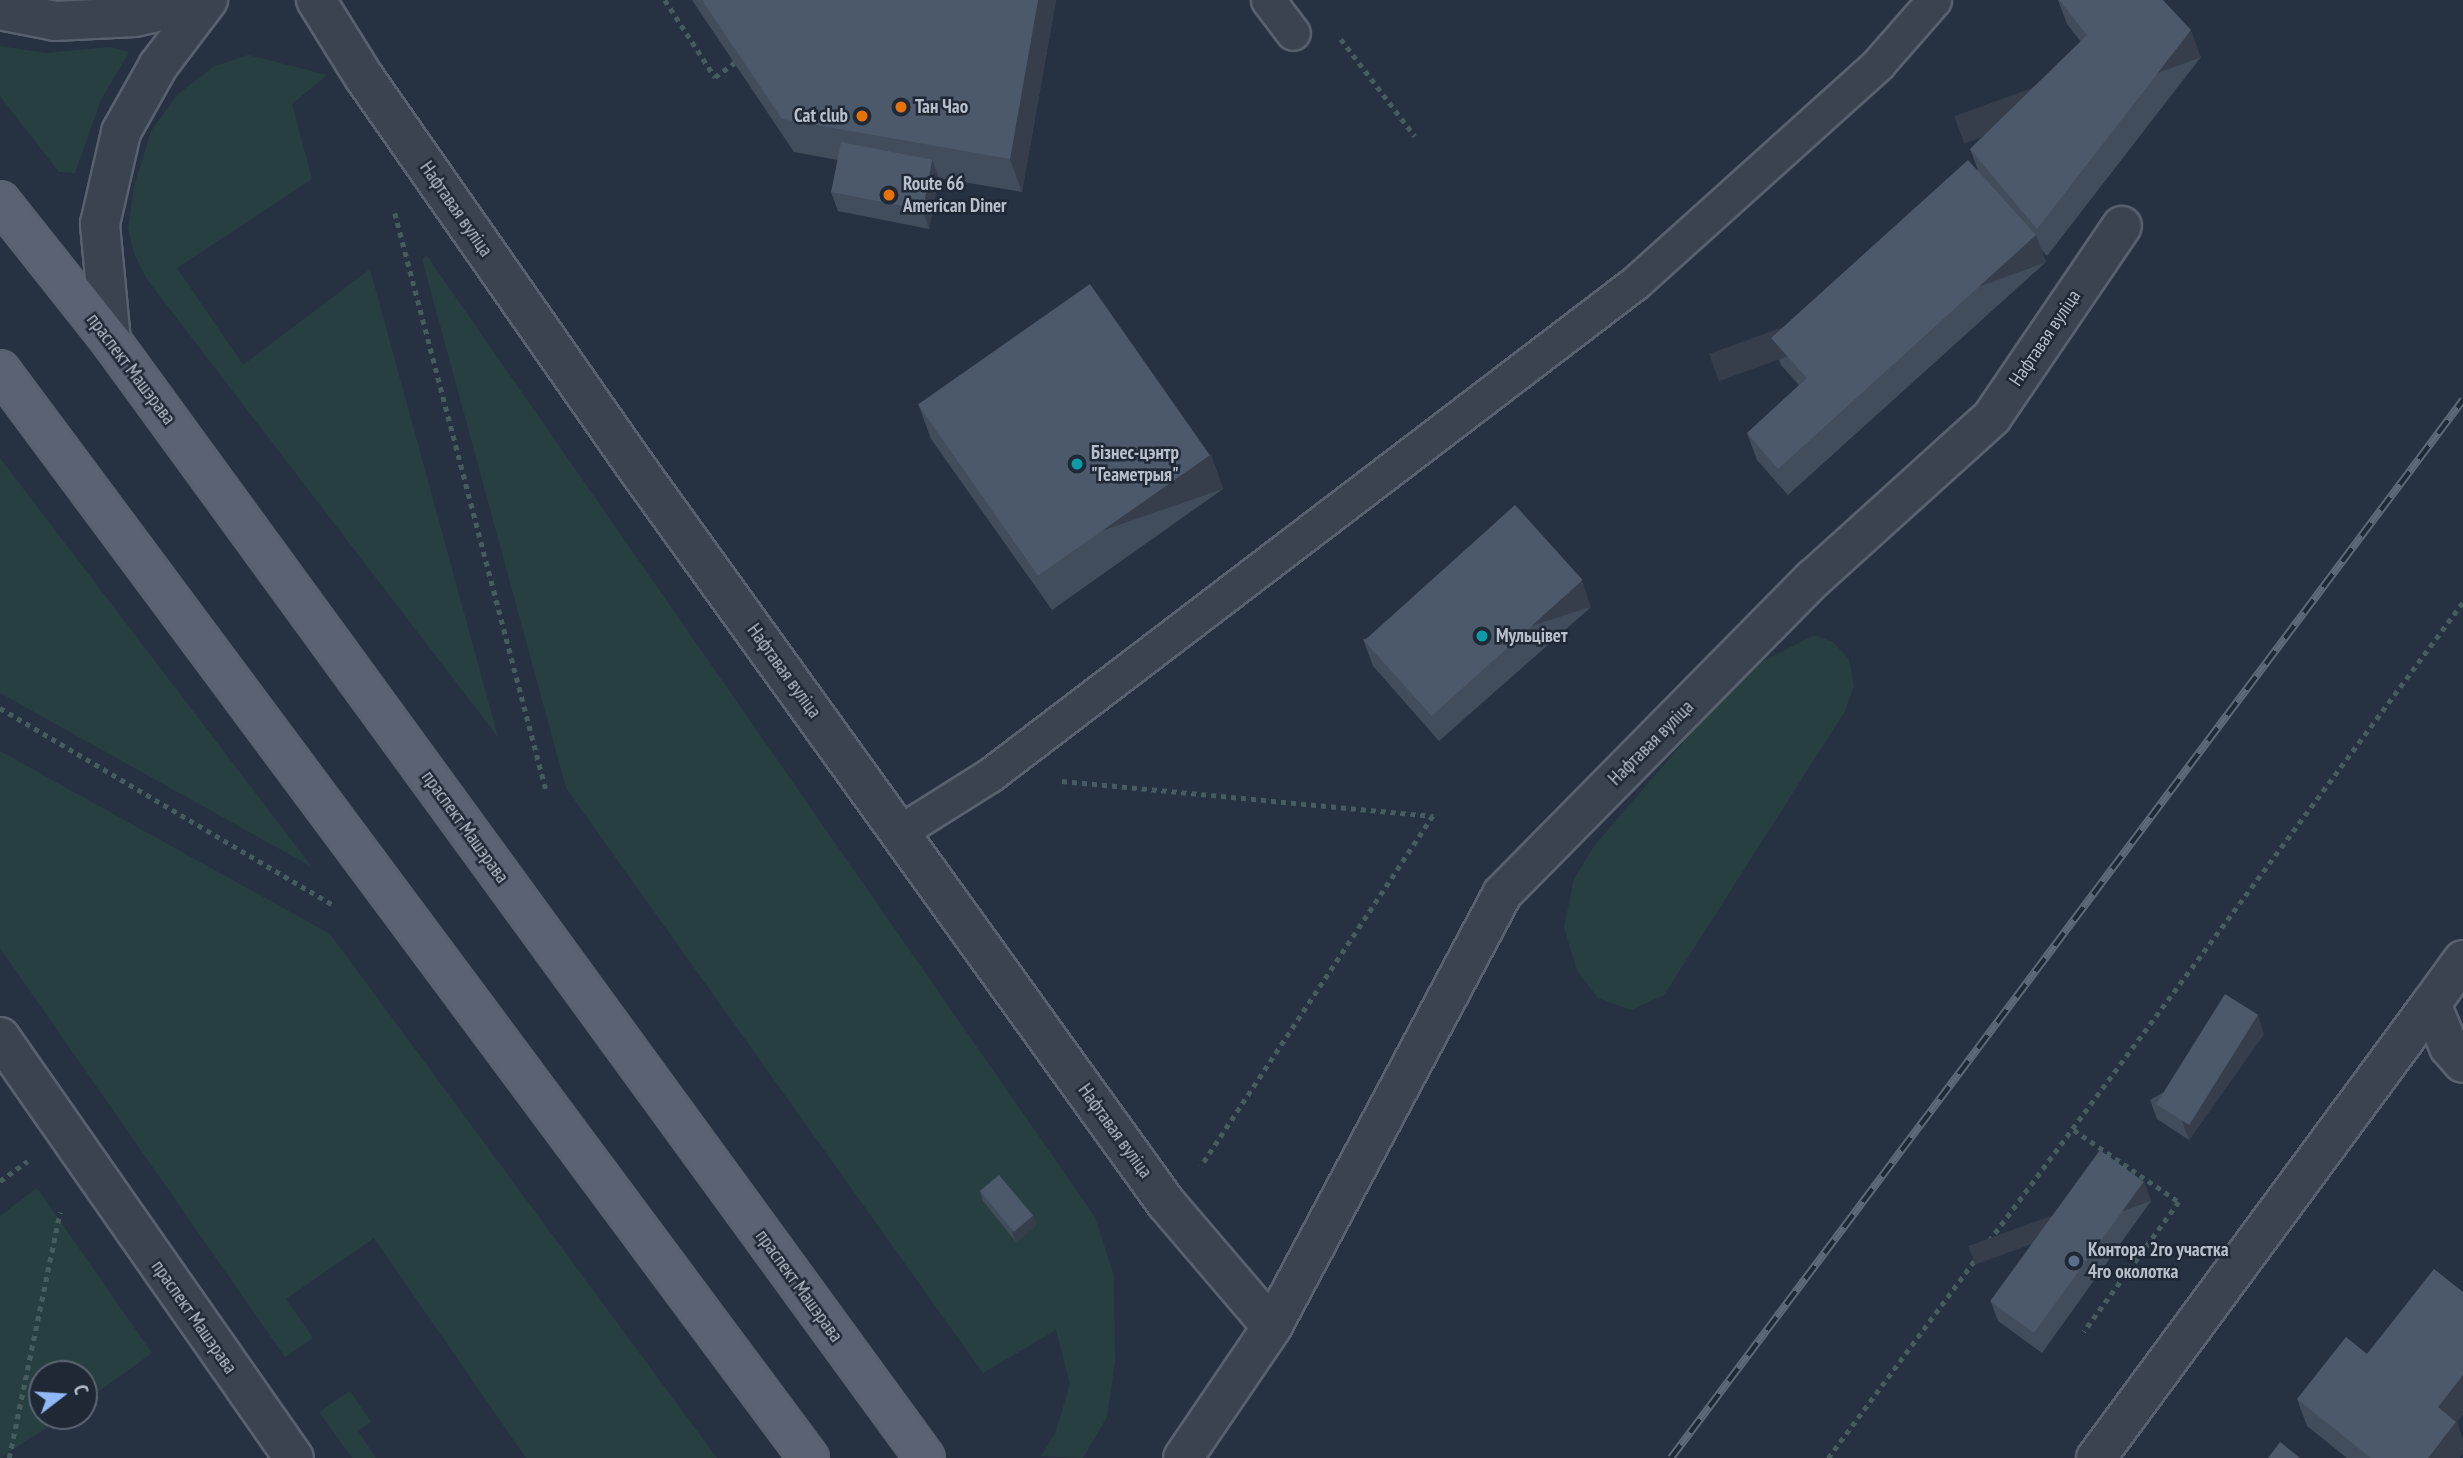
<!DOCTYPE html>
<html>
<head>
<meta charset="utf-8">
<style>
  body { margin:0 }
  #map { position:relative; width:2463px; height:1458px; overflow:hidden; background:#263241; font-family:"PT Sans Narrow",sans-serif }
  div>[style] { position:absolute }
  .green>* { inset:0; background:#283f42 }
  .path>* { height:4.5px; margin-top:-2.25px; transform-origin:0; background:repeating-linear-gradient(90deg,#475c5f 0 5px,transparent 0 10px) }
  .roads { filter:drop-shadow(2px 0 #58626e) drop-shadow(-2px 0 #58626e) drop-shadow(0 2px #58626e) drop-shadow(0 -2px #58626e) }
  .service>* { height:33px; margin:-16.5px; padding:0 16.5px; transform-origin:16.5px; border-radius:16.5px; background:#3a4451 }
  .minor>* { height:38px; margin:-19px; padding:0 19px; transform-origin:19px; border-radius:19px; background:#3a4451 }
  .tertiary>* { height:38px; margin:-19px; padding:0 19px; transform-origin:19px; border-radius:19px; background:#3a4451 }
  .primary>* { height:38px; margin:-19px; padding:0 19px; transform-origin:19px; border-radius:19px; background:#596371 }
  .rail>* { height:8px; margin-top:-4px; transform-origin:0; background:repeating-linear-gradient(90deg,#1f2936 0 16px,#5d6878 0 32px); box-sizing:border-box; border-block:2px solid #5d6878 }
  .wall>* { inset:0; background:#414d5b }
  .shaded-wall>* { inset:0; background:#353e4a; transform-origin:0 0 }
  .building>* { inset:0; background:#4c596a; transform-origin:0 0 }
  .dots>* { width:19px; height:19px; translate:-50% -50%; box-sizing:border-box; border:4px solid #1f2936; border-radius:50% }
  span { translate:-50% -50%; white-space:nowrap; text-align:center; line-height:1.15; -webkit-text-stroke:5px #1f2936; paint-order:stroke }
  .poi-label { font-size:19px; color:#b7bfcb; font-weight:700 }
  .left { translate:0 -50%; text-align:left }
  .right { translate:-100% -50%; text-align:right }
  .street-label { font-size:19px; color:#b7bfcb }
  .north { position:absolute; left:28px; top:1360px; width:70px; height:70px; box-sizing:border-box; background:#1f2936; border:2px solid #5c6572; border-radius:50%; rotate:73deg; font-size:19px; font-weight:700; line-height:28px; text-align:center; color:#b7bfcb }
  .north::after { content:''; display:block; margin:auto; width:24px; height:32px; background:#90b8f7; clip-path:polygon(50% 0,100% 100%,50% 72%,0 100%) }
</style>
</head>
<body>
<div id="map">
  <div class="green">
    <div style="clip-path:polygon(0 46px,45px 53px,110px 47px,129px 52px,101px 100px,75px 173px,59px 172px,0 96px)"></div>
    <div style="clip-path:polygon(248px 55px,327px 75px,292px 104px,312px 179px,177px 268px,243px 365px,370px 269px,498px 737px,146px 278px,134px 253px,128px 229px,134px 186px,151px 131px,177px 95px,213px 67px)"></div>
    <div style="clip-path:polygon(427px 256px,1095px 1217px,1114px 1276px,1115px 1361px,1107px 1417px,1083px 1458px,1041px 1456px,1055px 1434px,1070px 1384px,1056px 1330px,983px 1373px,566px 788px,422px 259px)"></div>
    <div style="clip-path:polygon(0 458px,312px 867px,0 693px)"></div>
    <div style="clip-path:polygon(1814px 635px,1833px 642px,1849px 659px,1854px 686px,1845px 711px,1664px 995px,1631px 1010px,1598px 998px,1577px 971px,1564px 927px,1574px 879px,1594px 846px,1726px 693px,1758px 664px)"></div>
    <div style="clip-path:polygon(0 751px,330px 934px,717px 1458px,526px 1458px,374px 1238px,286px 1299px,313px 1338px,285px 1357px,0 948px)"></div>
    <div style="clip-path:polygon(37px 1188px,152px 1353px,84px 1402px,84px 1374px,42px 1374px,42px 1416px,64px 1416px,0 1458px,0 1216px)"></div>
    <div style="clip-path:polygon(350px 1391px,371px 1422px,358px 1431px,376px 1458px,352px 1458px,319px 1412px)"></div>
  </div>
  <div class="path">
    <div style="left:665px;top:0;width:92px;rotate:57deg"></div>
    <div style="left:715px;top:77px;width:24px;rotate:-36deg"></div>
    <div style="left:1341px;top:39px;width:122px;rotate:52.7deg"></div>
    <div style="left:395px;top:213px;width:596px;rotate:75.33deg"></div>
    <div style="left:0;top:708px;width:387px;rotate:30.6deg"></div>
    <div style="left:1062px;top:781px;width:373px;rotate:5.4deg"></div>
    <div style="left:1433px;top:816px;width:420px;rotate:123.5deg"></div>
    <div style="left:2074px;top:1130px;width:127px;rotate:34.4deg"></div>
    <div style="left:2179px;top:1202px;width:161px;rotate:126.2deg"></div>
    <div style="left:0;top:1181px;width:34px;rotate:-36deg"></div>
    <div style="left:9px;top:1458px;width:251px;rotate:-78.3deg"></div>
    <div style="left:1828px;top:1458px;width:1066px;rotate:-53.43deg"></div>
  </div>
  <div class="roads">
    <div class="service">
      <div style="left:1268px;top:0;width:41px;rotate:52.9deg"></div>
      <div style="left:901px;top:831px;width:105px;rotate:-32.2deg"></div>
      <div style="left:990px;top:775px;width:811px;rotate:-37.34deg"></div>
      <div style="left:1635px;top:283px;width:327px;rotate:-42deg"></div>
      <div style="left:1878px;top:64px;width:85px;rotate:-48.8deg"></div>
    </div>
    <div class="minor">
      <div style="left:2463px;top:960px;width:54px;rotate:126deg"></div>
      <div style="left:2431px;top:1004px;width:47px;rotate:67.3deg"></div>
      <div style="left:2449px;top:1047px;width:21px;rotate:49deg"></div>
      <div style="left:1272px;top:1327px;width:490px;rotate:-62deg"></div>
      <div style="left:1502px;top:894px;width:443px;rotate:-45.4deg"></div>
      <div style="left:1813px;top:579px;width:241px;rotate:-42.1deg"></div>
      <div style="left:1992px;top:417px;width:231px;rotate:-55.8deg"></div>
      <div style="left:2096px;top:1458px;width:564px;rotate:-53.58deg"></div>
    </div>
    <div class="tertiary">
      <div style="left:316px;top:0;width:91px;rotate:58.1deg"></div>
      <div style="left:364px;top:77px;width:480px;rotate:55.1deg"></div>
      <div style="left:639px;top:471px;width:902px;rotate:54.25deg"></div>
      <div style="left:1166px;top:1203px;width:163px;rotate:49.5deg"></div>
      <div style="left:1272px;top:1327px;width:158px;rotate:124.2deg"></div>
      <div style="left:0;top:10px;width:56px;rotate:11.3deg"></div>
      <div style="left:55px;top:21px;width:80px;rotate:-2.9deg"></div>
      <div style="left:135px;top:17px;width:73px;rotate:-12.7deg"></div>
      <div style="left:111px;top:341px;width:118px;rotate:-95.4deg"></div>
      <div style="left:100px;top:224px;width:94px;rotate:-77.1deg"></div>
      <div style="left:121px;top:132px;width:76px;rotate:-60.7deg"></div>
      <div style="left:158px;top:66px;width:83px;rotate:-52.9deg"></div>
      <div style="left:0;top:1037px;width:513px;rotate:55.07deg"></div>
    </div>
    <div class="primary">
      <div style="left:0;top:201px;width:179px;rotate:51.6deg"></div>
      <div style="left:111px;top:341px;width:1382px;rotate:53.92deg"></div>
      <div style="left:0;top:370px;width:1356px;rotate:53.37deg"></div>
    </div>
  </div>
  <div class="rail">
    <div style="left:1671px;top:1458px;width:1322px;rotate:-53.18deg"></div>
  </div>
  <div class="wall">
    <div style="clip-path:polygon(692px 0,1056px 0,1022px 192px,939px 178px,929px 229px,838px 211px,831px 192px,838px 160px,794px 152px)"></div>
    <div style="clip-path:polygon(2058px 0,2163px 0,2201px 57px,2047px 256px,2041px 249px,2046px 262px,1788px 495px,1757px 460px,1747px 433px,1799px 385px,1781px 365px,1771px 338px,1978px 170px,1970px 149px,2081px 42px,2067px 24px)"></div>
    <div style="clip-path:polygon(919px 406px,1211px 455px,1223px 489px,1052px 610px,931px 439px)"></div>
    <div style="clip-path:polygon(1591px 607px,1439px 741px,1373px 666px,1363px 639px)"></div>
    <div style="clip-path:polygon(2264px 1034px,2189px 1140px,2157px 1119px,2150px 1100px)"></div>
    <div style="clip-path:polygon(2144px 1182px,2151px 1201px,2042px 1353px,1998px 1321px,1991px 1302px)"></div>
    <div style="clip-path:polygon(980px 1191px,1033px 1216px,1036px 1226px,1016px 1242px,983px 1201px)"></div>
    <div style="clip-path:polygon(2463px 1292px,2463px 1414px,2457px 1422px,2463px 1440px,2463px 1453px,2459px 1458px,2347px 1458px,2307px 1426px,2297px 1399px)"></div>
  </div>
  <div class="shaded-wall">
    <div style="clip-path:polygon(1038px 0,1056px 0,1022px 192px,1010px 159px)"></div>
    <div style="left:2191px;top:30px;width:29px;height:252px;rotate:70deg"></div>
    <div style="clip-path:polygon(932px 159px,939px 178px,929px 229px,923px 210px)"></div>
    <div style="left:2036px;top:235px;width:29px;height:348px;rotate:70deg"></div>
    <div style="left:1211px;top:455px;width:36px;height:210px;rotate:71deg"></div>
    <div style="left:1582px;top:580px;width:28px;height:203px;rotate:72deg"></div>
    <div style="clip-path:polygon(2258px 1015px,2264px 1034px,2189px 1140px,2182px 1121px)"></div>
    <div style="left:2144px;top:1182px;width:20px;height:187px;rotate:70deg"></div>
    <div style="clip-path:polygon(1033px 1216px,1036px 1226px,1016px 1242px,1012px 1232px)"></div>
    <div style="clip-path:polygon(2463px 1375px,2463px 1414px,2457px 1422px,2463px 1440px,2463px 1453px,2459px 1458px,2428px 1458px,2438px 1407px)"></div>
  </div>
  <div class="building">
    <div style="clip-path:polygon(702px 0,1038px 0,1010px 159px,782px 119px)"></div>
    <div style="clip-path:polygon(2059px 0,2163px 0,2191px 30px,2037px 229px,1970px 149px,2087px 35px)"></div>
    <div style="left:841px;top:142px;width:93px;height:51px;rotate:11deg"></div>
    <div style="clip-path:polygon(1968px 160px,2036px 235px,1778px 469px,1747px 433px,1807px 378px,1771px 338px)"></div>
    <div style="left:1090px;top:284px;width:209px;height:210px;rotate:55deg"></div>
    <div style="left:1515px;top:505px;width:101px;height:203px;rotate:48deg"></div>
    <div style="left:2225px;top:994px;width:39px;height:130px;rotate:32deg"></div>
    <div style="left:2100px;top:1150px;width:54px;height:187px;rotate:36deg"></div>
    <div style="left:999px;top:1175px;width:53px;height:25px;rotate:50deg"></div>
    <div style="clip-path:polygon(2434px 1269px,2463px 1292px,2463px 1375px,2438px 1407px,2456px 1422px,2428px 1458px,2371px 1458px,2297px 1399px,2346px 1337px,2367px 1354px)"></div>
    <div style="clip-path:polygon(2280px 1442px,2300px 1458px,2268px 1458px)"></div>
  </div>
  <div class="dots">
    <div style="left:901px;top:107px;background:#e8710a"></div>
    <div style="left:862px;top:116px;background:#e8710a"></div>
    <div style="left:889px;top:195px;background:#e8710a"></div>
    <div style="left:1077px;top:464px;background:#0f9aa8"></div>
    <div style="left:1482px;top:636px;background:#0f9aa8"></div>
    <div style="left:2074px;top:1261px;background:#5c6f8a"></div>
  </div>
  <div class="poi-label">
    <span class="left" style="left:915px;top:107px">Тан Чао</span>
    <span class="right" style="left:848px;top:116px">Cat club</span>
    <span class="left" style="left:903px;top:195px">Route 66<br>American Diner</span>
    <span class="left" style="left:1091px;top:464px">Бізнес-цэнтр<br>"Геаметрыя"</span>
    <span class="left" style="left:1496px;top:636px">Мульцівет</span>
    <span class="left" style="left:2088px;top:1261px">Контора 2го участка<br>4го околотка</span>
  </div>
  <div class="street-label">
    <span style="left:456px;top:209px;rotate:55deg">Нафтавая вуліца</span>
    <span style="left:2045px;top:338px;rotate:-56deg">Нафтавая вуліца</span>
    <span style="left:131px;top:369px;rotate:53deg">праспект Машэрава</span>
    <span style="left:784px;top:671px;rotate:54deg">Нафтавая вуліца</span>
    <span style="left:1651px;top:743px;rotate:-45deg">Нафтавая вуліца</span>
    <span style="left:465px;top:827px;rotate:54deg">праспект Машэрава</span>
    <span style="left:1115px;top:1131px;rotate:54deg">Нафтавая вуліца</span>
    <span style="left:799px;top:1286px;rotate:54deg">праспект Машэрава</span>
    <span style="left:194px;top:1317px;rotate:55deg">праспект Машэрава</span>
  </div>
  <div class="north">С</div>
</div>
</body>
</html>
